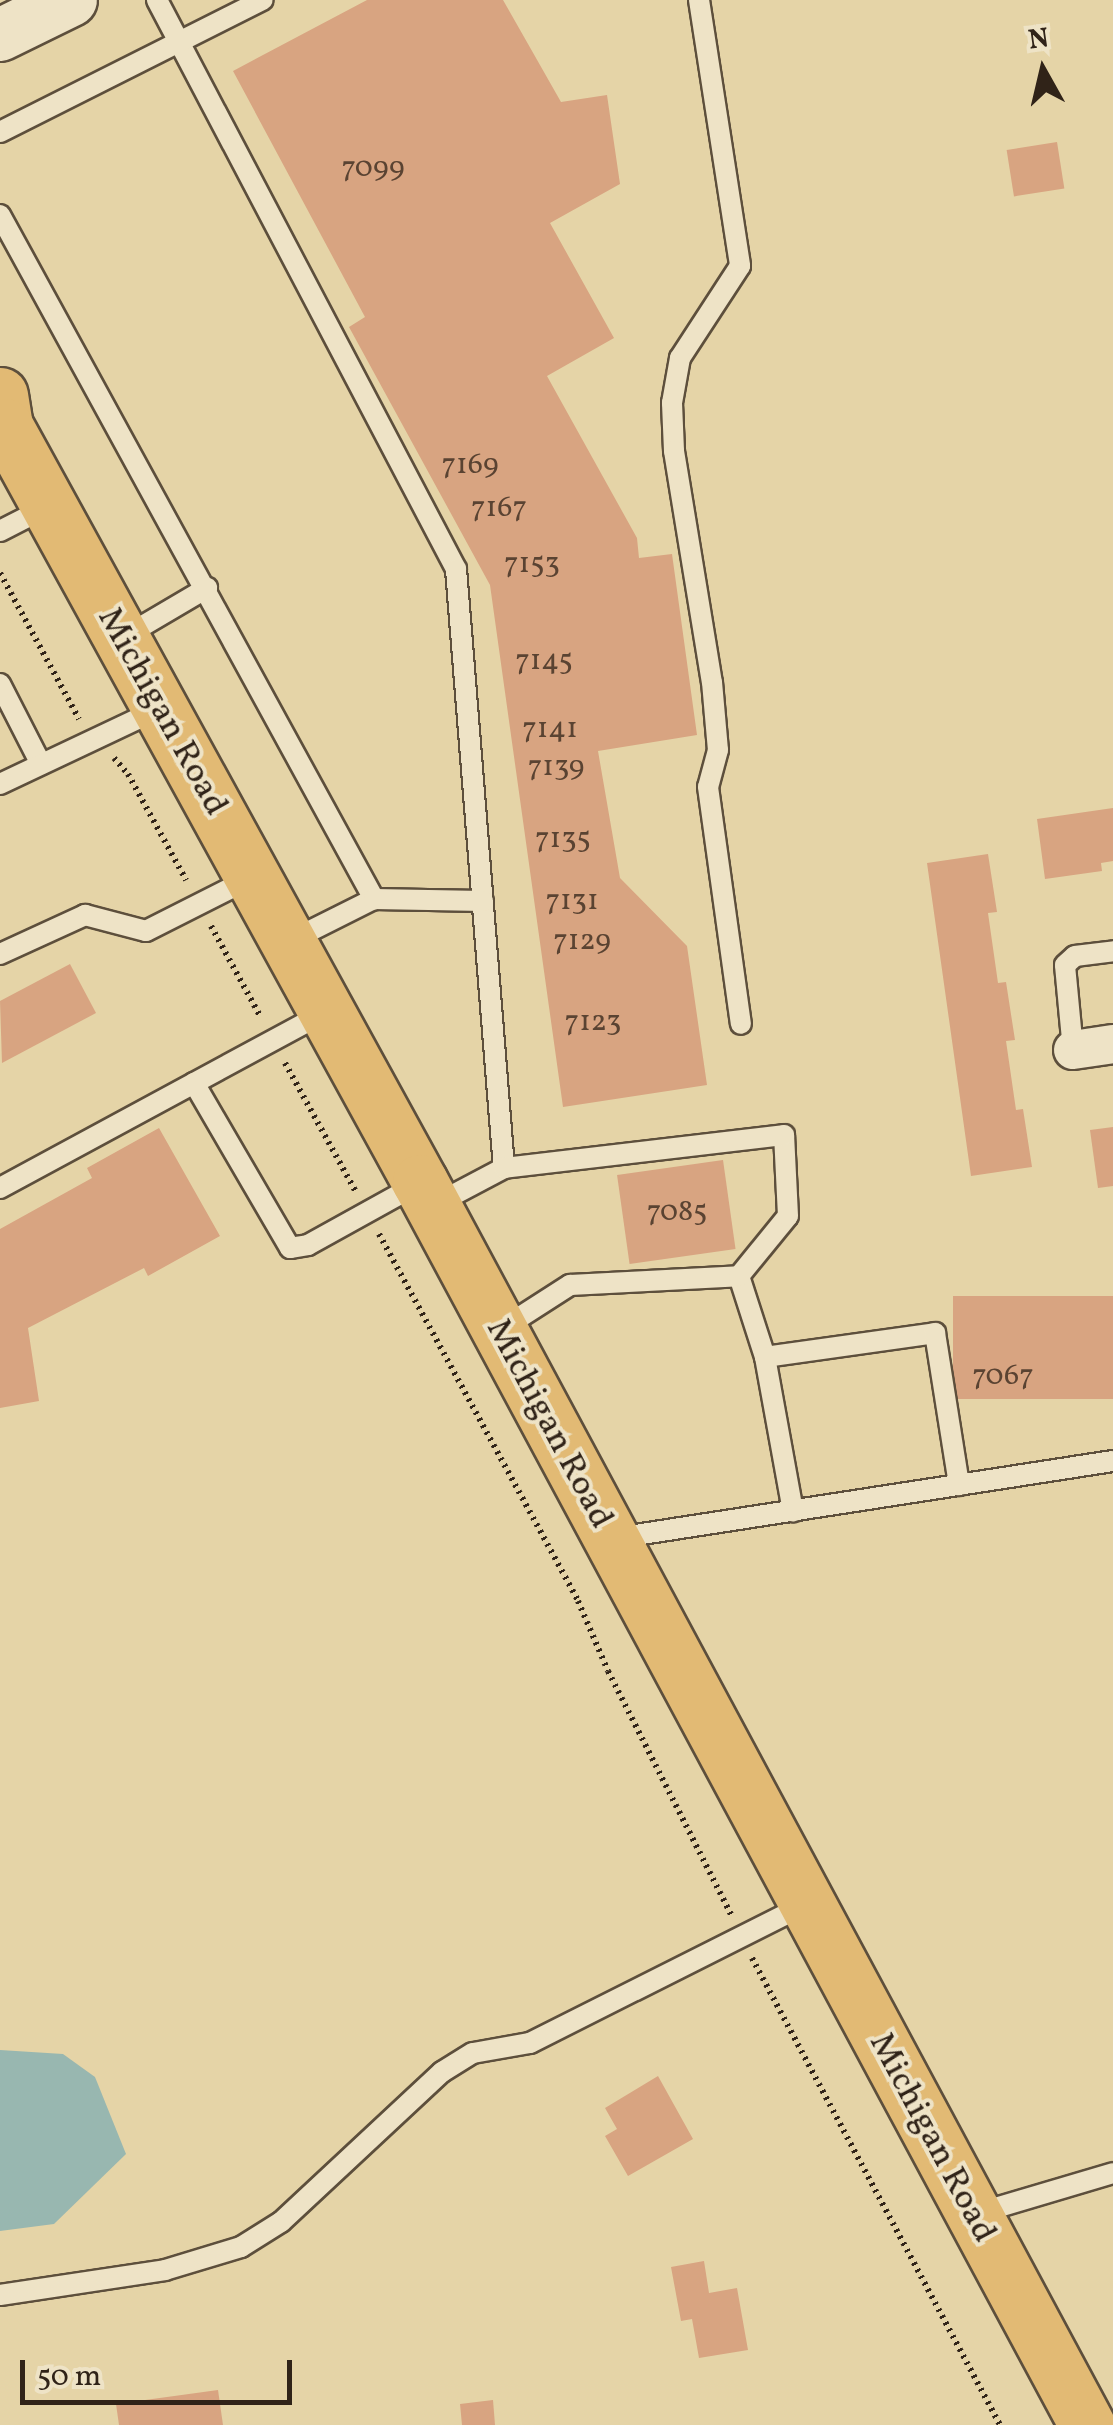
<!DOCTYPE html>
<html>
<head>
<meta charset="utf-8">
<style>
  body { margin:0 }
  #map { position:relative; width:1113px; height:2425px; overflow:hidden; background:#e5d4a7; font-family:Vollkorn,serif }
  div>[style] { position:absolute }
  .water>* { inset:0; background:#98b7b0 }
  .building>* { inset:0; background:#d8a481; transform-origin:0 0 }
  .path>* { height:6px; margin-top:-3px; transform-origin:0; background:repeating-linear-gradient(90deg,#302318 0 2.5px,transparent 0 7.5px) }
  .roads { filter:drop-shadow(2px 0 #5d4f3c) drop-shadow(-2px 0 #5d4f3c) drop-shadow(0 2px #5d4f3c) drop-shadow(0 -2px #5d4f3c) }
  .lane>* { height:20px; margin:-10px; padding:0 10px; transform-origin:10px; border-radius:10px; background:#eee3c6 }
  .street>* { height:38px; margin:-19px; padding:0 19px; transform-origin:19px; border-radius:19px; background:#eee3c6 }
  .secondary>* { height:52px; margin:-26px; padding:0 26px; transform-origin:26px; border-radius:26px; background:#eee3c6 }
  .primary>* { height:55px; margin:-27.5px; padding:0 27.5px; transform-origin:27.5px; border-radius:27.5px; background:#e2ba74 }
  span { translate:-50% -50%; white-space:nowrap; text-align:center; line-height:1.15; -webkit-text-stroke:8px #eee3c6; paint-order:stroke }
  .number-label { font-size:30px; color:#5a4332 }
  .number-label span { -webkit-text-stroke-width:0 }
  .street-label { font-size:35px; color:#302318 }
  .north { position:absolute; left:993px; top:20px; width:100px; height:100px; -webkit-text-stroke:8px #eee3c6; paint-order:stroke; rotate:352deg; font-size:28px; font-weight:700; line-height:40px; text-align:center; color:#302318 }
  .north::after { content:''; display:block; margin:auto; width:35px; height:45px; background:#302318; clip-path:polygon(50% 0,100% 100%,50% 72%,0 100%) }
  .scale { position:absolute; left:20px; top:2360px; width:272px; height:45px; box-sizing:border-box; border:5px solid #302318; border-top:0; padding-left:12px; font-size:30px; line-height:35px; white-space:nowrap; color:#302318; -webkit-text-stroke:8px #eee3c6; paint-order:stroke }
</style>
</head>
<body>
<div id="map">
  <div class="water">
    <div style="clip-path:polygon(0 2050px,63px 2054px,95px 2077px,126px 2154px,54px 2224px,0 2231px)"></div>
  </div>
  <div class="building">
    <div style="clip-path:polygon(367px 0,503px 0,561px 102px,607px 95px,620px 184px,550px 223px,614px 338px,547px 376px,637px 538px,639px 558px,672px 554px,697px 735px,598px 751px,620px 878px,687px 946px,707px 1085px,563px 1107px,490px 585px,349px 327px,365px 317px,233px 71px)"></div>
    <div style="left:1057px;top:142px;width:47px;height:51px;rotate:81deg"></div>
    <div style="clip-path:polygon(1113px 808px,1113px 861px,1101px 863px,1102px 871px,1045px 879px,1037px 819px)"></div>
    <div style="clip-path:polygon(988px 854px,997px 912px,988px 913px,998px 983px,1006px 982px,1015px 1040px,1006px 1041px,1016px 1110px,1023px 1109px,1032px 1167px,971px 1176px,927px 863px)"></div>
    <div style="clip-path:polygon(70px 964px,96px 1013px,2px 1063px,0 1001px)"></div>
    <div style="clip-path:polygon(1113px 1127px,1113px 1186px,1098px 1188px,1090px 1130px)"></div>
    <div style="clip-path:polygon(159px 1128px,220px 1236px,148px 1276px,144px 1268px,28px 1328px,39px 1401px,0 1408px,0 1229px,92px 1178px,87px 1168px)"></div>
    <div style="left:723px;top:1160px;width:90px;height:107px;rotate:82deg"></div>
    <div style="left:1113px;top:1296px;width:103px;height:160px;rotate:90deg"></div>
    <div style="clip-path:polygon(658px 2076px,693px 2139px,628px 2176px,605px 2136px,617px 2129px,605px 2108px)"></div>
    <div style="clip-path:polygon(704px 2261px,709px 2293px,737px 2288px,748px 2350px,699px 2358px,692px 2319px,681px 2321px,671px 2267px)"></div>
    <div style="clip-path:polygon(218px 2390px,223px 2425px,119px 2425px,116px 2404px)"></div>
    <div style="clip-path:polygon(493px 2400px,495px 2425px,462px 2425px,460px 2404px)"></div>
  </div>
  <div class="path">
    <div style="left:0;top:573px;width:166px;rotate:61.6deg"></div>
    <div style="left:114px;top:758px;width:21px;rotate:49deg"></div>
    <div style="left:128px;top:774px;width:121px;rotate:61.3deg"></div>
    <div style="left:211px;top:926px;width:102px;rotate:61.4deg"></div>
    <div style="left:285px;top:1063px;width:147px;rotate:61.2deg"></div>
    <div style="left:379px;top:1234px;width:417px;rotate:61.5deg"></div>
    <div style="left:578px;top:1601px;width:76px;rotate:66.8deg"></div>
    <div style="left:608px;top:1671px;width:273px;rotate:63.2deg"></div>
    <div style="left:752px;top:1958px;width:529px;rotate:62.03deg"></div>
  </div>
  <div class="roads">
    <div class="lane">
      <div style="left:157px;top:0;width:643px;rotate:62.28deg"></div>
      <div style="left:456px;top:569px;width:601px;rotate:85.42deg"></div>
      <div style="left:504px;top:1168px;width:79px;rotate:152.1deg"></div>
      <div style="left:699px;top:0;width:269px;rotate:81.2deg"></div>
      <div style="left:740px;top:266px;width:110px;rotate:123.1deg"></div>
      <div style="left:680px;top:358px;width:46px;rotate:100.1deg"></div>
      <div style="left:672px;top:403px;width:48px;rotate:87.6deg"></div>
      <div style="left:674px;top:451px;width:234px;rotate:80.7deg"></div>
      <div style="left:712px;top:682px;width:68px;rotate:85deg"></div>
      <div style="left:718px;top:750px;width:38px;rotate:105deg"></div>
      <div style="left:708px;top:787px;width:239px;rotate:82.1deg"></div>
      <div style="left:0;top:132px;width:294px;rotate:-26.7deg"></div>
      <div style="left:0;top:215px;width:780px;rotate:61.33deg"></div>
      <div style="left:0;top:531px;width:53px;rotate:-27.1deg"></div>
      <div style="left:122px;top:638px;width:99px;rotate:-30.5deg"></div>
      <div style="left:0;top:684px;width:90px;rotate:62.9deg"></div>
      <div style="left:0;top:784px;width:176px;rotate:-25.3deg"></div>
      <div style="left:290px;top:941px;width:94px;rotate:-26.6deg"></div>
      <div style="left:374px;top:899px;width:109px;rotate:1.1deg"></div>
      <div style="left:0;top:954px;width:94px;rotate:-24.6deg"></div>
      <div style="left:85px;top:915px;width:63px;rotate:14.7deg"></div>
      <div style="left:146px;top:931px;width:118px;rotate:-26.8deg"></div>
      <div style="left:1073px;top:1050px;width:85px;rotate:-95.4deg"></div>
      <div style="left:1065px;top:965px;width:13px;rotate:-42deg"></div>
      <div style="left:1075px;top:956px;width:38px;rotate:-7deg"></div>
      <div style="left:194px;top:1083px;width:191px;rotate:59.8deg"></div>
      <div style="left:290px;top:1248px;width:18px;rotate:-9deg"></div>
      <div style="left:308px;top:1245px;width:128px;rotate:-29deg"></div>
      <div style="left:0;top:1188px;width:367px;rotate:-28.4deg"></div>
      <div style="left:739px;top:1276px;width:85px;rotate:72.2deg"></div>
      <div style="left:765px;top:1357px;width:172px;rotate:-8deg"></div>
      <div style="left:935px;top:1333px;width:154px;rotate:81deg"></div>
      <div style="left:503px;top:1328px;width:80px;rotate:-32.7deg"></div>
      <div style="left:570px;top:1285px;width:169px;rotate:-3deg"></div>
      <div style="left:739px;top:1276px;width:77px;rotate:-50.8deg"></div>
      <div style="left:788px;top:1216px;width:81px;rotate:-92.8deg"></div>
      <div style="left:784px;top:1135px;width:282px;rotate:173.3deg"></div>
      <div style="left:765px;top:1357px;width:157px;rotate:79.7deg"></div>
      <div style="left:616px;top:1538px;width:503px;rotate:-8.81deg"></div>
      <div style="left:975px;top:2214px;width:144px;rotate:-16.5deg"></div>
      <div style="left:0;top:2295px;width:167px;rotate:-8.6deg"></div>
      <div style="left:165px;top:2270px;width:79px;rotate:-16.8deg"></div>
      <div style="left:241px;top:2247px;width:47px;rotate:-32deg"></div>
      <div style="left:281px;top:2222px;width:220px;rotate:-43deg"></div>
      <div style="left:442px;top:2072px;width:36px;rotate:-32deg"></div>
      <div style="left:473px;top:2053px;width:58px;rotate:-10deg"></div>
      <div style="left:530px;top:2043px;width:307px;rotate:-26.7deg"></div>
    </div>
    <div class="street">
      <div style="left:1073px;top:1050px;width:40px;rotate:-8.5deg"></div>
    </div>
    <div class="secondary">
      <div style="left:0;top:35px;width:79px;rotate:-26.2deg"></div>
    </div>
    <div class="primary">
      <div style="left:0;top:395px;width:31px;rotate:81deg"></div>
      <div style="left:5px;top:426px;width:862px;rotate:61.24deg"></div>
      <div style="left:420px;top:1182px;width:1411px;rotate:61.78deg"></div>
    </div>
  </div>
  <div class="number-label">
    <span style="left:373px;top:168px">7099</span>
    <span style="left:470px;top:465px">7169</span>
    <span style="left:499px;top:508px">7167</span>
    <span style="left:532px;top:564px">7153</span>
    <span style="left:544px;top:661px">7145</span>
    <span style="left:550px;top:729px">7141</span>
    <span style="left:556px;top:767px">7139</span>
    <span style="left:563px;top:839px">7135</span>
    <span style="left:572px;top:901px">7131</span>
    <span style="left:582px;top:941px">7129</span>
    <span style="left:593px;top:1022px">7123</span>
    <span style="left:677px;top:1212px">7085</span>
    <span style="left:1003px;top:1376px">7067</span>
  </div>
  <div class="street-label">
    <span style="left:162px;top:712px;rotate:61deg">Michigan Road</span>
    <span style="left:549px;top:1424px;rotate:62deg">Michigan Road</span>
    <span style="left:932px;top:2138px;rotate:62deg">Michigan Road</span>
  </div>
  <div class="north">N</div>
  <div class="scale">50 m</div>
</div>
</body>
</html>
